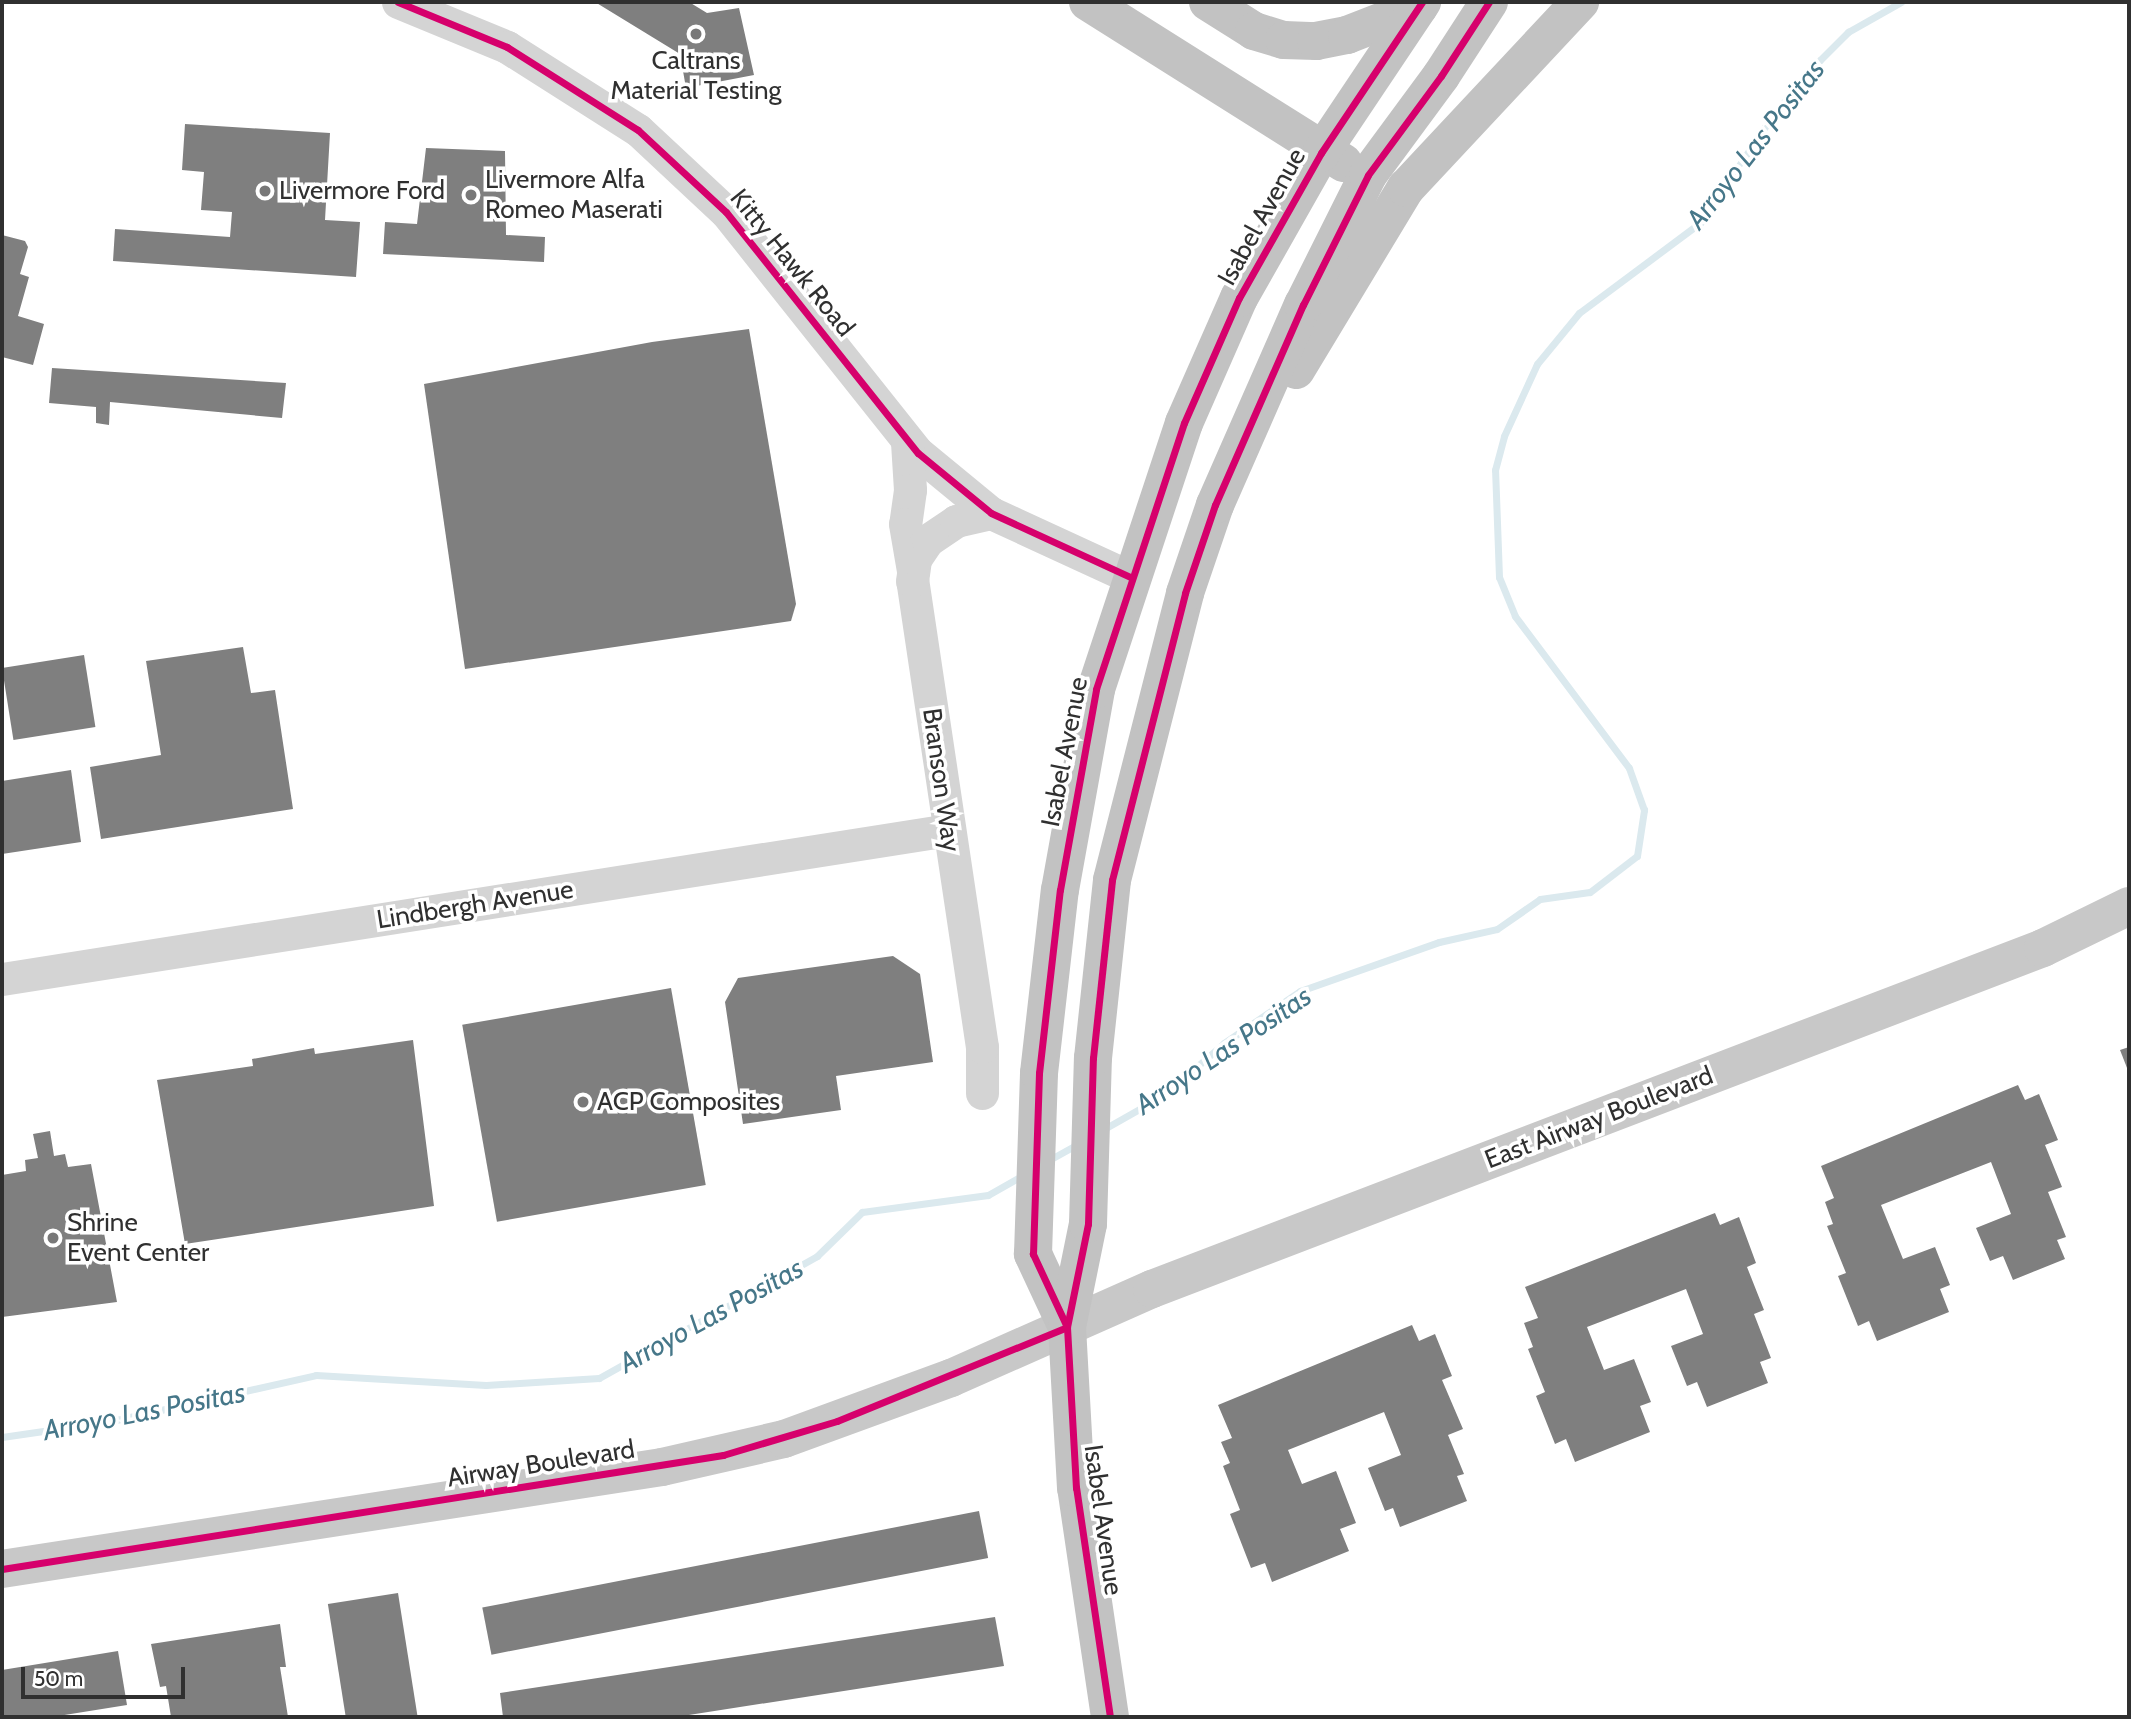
<!DOCTYPE html>
<html>
<head>
<meta charset="utf-8">
<style>
  body { margin:0 }
  #map { position:relative; width:2131px; height:1719px; overflow:hidden; background:#fff; font-family:Cabin,sans-serif }
  div>[style] { position:absolute }
  .stream>* { height:7px; margin:-3.5px; padding:0 3.5px; transform-origin:3.5px; border-radius:3.5px; background:#dbe9ee }
  .building>* { inset:0; background:#7f7f7f; transform-origin:0 0 }
  .minor>* { height:33px; margin:-16.5px; padding:0 16.5px; transform-origin:16.5px; border-radius:16.5px; background:#d4d4d4 }
  .major>* { height:38px; margin:-19px; padding:0 19px; transform-origin:19px; border-radius:19px; background:#c8c8c8 }
  .highway>* { height:38px; margin:-19px; padding:0 19px; transform-origin:19px; border-radius:19px; background:#c2c2c2 }
  .cycleway>* { height:7px; margin:-3.5px; padding:0 3.5px; transform-origin:3.5px; border-radius:3.5px; background:#d6006c }
  .dots>* { width:19px; height:19px; translate:-50% -50%; box-sizing:border-box; border:4px solid #fff; border-radius:50% }
  span { translate:-50% -50%; white-space:nowrap; text-align:center; line-height:1.15; -webkit-text-stroke:7px #fff; paint-order:stroke }
  .poi-label { font-size:26px; color:#303030 }
  .left { translate:0 -50%; text-align:left }
  .street-label { font-size:26px; color:#303030 }
  .water-label { font-size:28px; color:#467789; font-style:italic }
  .frame { position:absolute; inset:0; border:4px solid #303030; pointer-events:none }
  .scale { position:absolute; left:21px; top:1667px; width:164px; height:32px; box-sizing:border-box; border:4px solid #303030; border-top:0; padding-left:9px; font-size:21px; line-height:24px; white-space:nowrap; color:#303030; -webkit-text-stroke:5px #fff; paint-order:stroke }
</style>
</head>
<body>
<div id="map">
  <div class="stream">
    <div style="left:1104px;top:1129px;width:69px;rotate:-29.5deg"></div>
    <div style="left:1164px;top:1095px;width:79px;rotate:-40.9deg"></div>
    <div style="left:1224px;top:1043px;width:92px;rotate:-34.4deg"></div>
    <div style="left:1300px;top:991px;width:147px;rotate:-19.4deg"></div>
    <div style="left:1439px;top:942px;width:59px;rotate:-12.6deg"></div>
    <div style="left:1497px;top:929px;width:52px;rotate:-34.9deg"></div>
    <div style="left:1540px;top:899px;width:50px;rotate:-8deg"></div>
    <div style="left:1590px;top:892px;width:59px;rotate:-37.5deg"></div>
    <div style="left:1637px;top:856px;width:47px;rotate:-81.3deg"></div>
    <div style="left:1644px;top:810px;width:45px;rotate:-109.7deg"></div>
    <div style="left:1629px;top:768px;width:190px;rotate:-126.9deg"></div>
    <div style="left:1515px;top:616px;width:42px;rotate:-112.3deg"></div>
    <div style="left:1499px;top:577px;width:107px;rotate:-92.1deg"></div>
    <div style="left:1495px;top:470px;width:35px;rotate:-75deg"></div>
    <div style="left:1504px;top:436px;width:79px;rotate:-65.4deg"></div>
    <div style="left:1537px;top:364px;width:66px;rotate:-50.5deg"></div>
    <div style="left:1579px;top:313px;width:152px;rotate:-36.7deg"></div>
    <div style="left:1701px;top:222px;width:129px;rotate:-56.1deg"></div>
    <div style="left:1773px;top:115px;width:72px;rotate:-49.5deg"></div>
    <div style="left:1820px;top:60px;width:40px;rotate:-45deg"></div>
    <div style="left:1848px;top:32px;width:61px;rotate:-29.5deg"></div>
    <div style="left:1049px;top:1160px;width:33px;rotate:-29deg"></div>
    <div style="left:2px;top:1437px;width:111px;rotate:-8.3deg"></div>
    <div style="left:112px;top:1421px;width:209px;rotate:-12.7deg"></div>
    <div style="left:316px;top:1375px;width:170px;rotate:3.4deg"></div>
    <div style="left:486px;top:1385px;width:113px;rotate:-3.5deg"></div>
    <div style="left:599px;top:1378px;width:250px;rotate:-29.2deg"></div>
    <div style="left:817px;top:1256px;width:63px;rotate:-44.4deg"></div>
    <div style="left:862px;top:1212px;width:127px;rotate:-7.7deg"></div>
    <div style="left:988px;top:1195px;width:40px;rotate:-29.7deg"></div>
  </div>
  <div class="building">
    <div style="clip-path:polygon(595px 2px,689px 2px,707px 13px,739px 8px,754px 75px,686px 88px,680px 54px)"></div>
    <div style="clip-path:polygon(185px 124px,330px 133px,325px 220px,360px 222px,356px 277px,113px 261px,115px 229px,230px 237px,232px 212px,201px 210px,204px 172px,182px 170px)"></div>
    <div style="clip-path:polygon(426px 148px,505px 151px,506px 235px,545px 237px,544px 262px,383px 254px,385px 222px,417px 224px)"></div>
    <div style="clip-path:polygon(2px 235px,25px 241px,28px 247px,20px 274px,29px 277px,18px 316px,44px 324px,33px 365px,2px 357px)"></div>
    <div style="clip-path:polygon(749px 329px,796px 604px,791px 621px,465px 669px,424px 384px,652px 342px)"></div>
    <div style="clip-path:polygon(52px 368px,286px 383px,282px 418px,110px 402px,109px 425px,96px 423px,96px 407px,49px 403px)"></div>
    <div style="clip-path:polygon(243px 647px,251px 693px,275px 690px,293px 809px,101px 839px,90px 767px,161px 755px,146px 661px)"></div>
    <div style="left:84px;top:655px;width:73px;height:83px;rotate:81deg"></div>
    <div style="clip-path:polygon(71px 770px,81px 842px,2px 854px,2px 781px)"></div>
    <div style="clip-path:polygon(893px 956px,920px 974px,933px 1062px,836px 1076px,841px 1110px,743px 1124px,725px 1002px,738px 978px)"></div>
    <div style="left:671px;top:988px;width:200px;height:212px;rotate:80deg"></div>
    <div style="clip-path:polygon(413px 1040px,434px 1206px,185px 1244px,157px 1080px,253px 1066px,252px 1059px,314px 1048px,315px 1054px)"></div>
    <div style="clip-path:polygon(2129px 1047px,2129px 1073px,2120px 1050px)"></div>
    <div style="clip-path:polygon(2018px 1085px,2025px 1100px,2039px 1094px,2058px 1140px,2045px 1145px,2062px 1187px,2048px 1192px,2066px 1237px,2057px 1240px,2065px 1259px,2013px 1280px,2003px 1256px,1990px 1261px,1976px 1228px,2011px 1214px,1991px 1162px,1881px 1205px,1903px 1259px,1935px 1247px,1950px 1285px,1940px 1289px,1949px 1312px,1877px 1341px,1869px 1321px,1858px 1326px,1838px 1276px,1846px 1273px,1827px 1226px,1833px 1224px,1825px 1202px,1834px 1198px,1821px 1166px)"></div>
    <div style="clip-path:polygon(50px 1131px,54px 1156px,65px 1154px,68px 1167px,91px 1164px,117px 1302px,2px 1317px,2px 1175px,26px 1171px,25px 1160px,38px 1158px,33px 1134px)"></div>
    <div style="clip-path:polygon(1715px 1213px,1720px 1225px,1739px 1217px,1756px 1263px,1747px 1267px,1764px 1310px,1754px 1314px,1771px 1358px,1760px 1362px,1768px 1383px,1707px 1407px,1697px 1382px,1687px 1386px,1671px 1346px,1703px 1334px,1686px 1289px,1587px 1327px,1604px 1370px,1634px 1359px,1651px 1402px,1640px 1406px,1650px 1432px,1575px 1462px,1566px 1439px,1555px 1444px,1536px 1396px,1545px 1392px,1528px 1349px,1533px 1347px,1524px 1323px,1538px 1318px,1525px 1287px)"></div>
    <div style="clip-path:polygon(1412px 1325px,1419px 1341px,1435px 1334px,1452px 1376px,1442px 1380px,1463px 1429px,1448px 1435px,1464px 1474px,1457px 1476px,1467px 1501px,1400px 1527px,1393px 1508px,1385px 1511px,1368px 1468px,1401px 1455px,1384px 1412px,1288px 1450px,1302px 1484px,1336px 1471px,1356px 1523px,1340px 1529px,1349px 1551px,1272px 1582px,1265px 1563px,1251px 1568px,1230px 1514px,1240px 1510px,1223px 1466px,1230px 1463px,1221px 1442px,1232px 1438px,1218px 1405px)"></div>
    <div style="left:979px;top:1511px;width:48px;height:506px;rotate:79deg"></div>
    <div style="left:398px;top:1593px;width:125px;height:71px;rotate:81deg"></div>
    <div style="clip-path:polygon(995px 1617px,1004px 1666px,676px 1717px,503px 1717px,500px 1693px)"></div>
    <div style="clip-path:polygon(280px 1624px,286px 1667px,280px 1667px,288px 1717px,171px 1717px,166px 1686px,160px 1687px,151px 1644px)"></div>
    <div style="clip-path:polygon(118px 1651px,127px 1705px,52px 1717px,2px 1717px,2px 1670px)"></div>
  </div>
  <div class="minor">
    <div style="left:398px;top:2px;width:118px;rotate:22.4deg"></div>
    <div style="left:507px;top:47px;width:155px;rotate:32.4deg"></div>
    <div style="left:638px;top:130px;width:120px;rotate:43deg"></div>
    <div style="left:726px;top:212px;width:308px;rotate:51.5deg"></div>
    <div style="left:918px;top:453px;width:94px;rotate:39.4deg"></div>
    <div style="left:991px;top:513px;width:153px;rotate:24.7deg"></div>
    <div style="left:907px;top:442px;width:48px;rotate:86.4deg"></div>
    <div style="left:910px;top:490px;width:34px;rotate:98deg"></div>
    <div style="left:905px;top:524px;width:48px;rotate:80.3deg"></div>
    <div style="left:2px;top:979px;width:958px;rotate:-8.95deg"></div>
    <div style="left:982px;top:1093px;width:46px;rotate:-90deg"></div>
    <div style="left:982px;top:1047px;width:471px;rotate:-98.5deg"></div>
    <div style="left:912px;top:581px;width:22px;rotate:-82deg"></div>
    <div style="left:915px;top:559px;width:23px;rotate:-56deg"></div>
    <div style="left:928px;top:540px;width:34px;rotate:-34deg"></div>
    <div style="left:956px;top:521px;width:36px;rotate:-13deg"></div>
  </div>
  <div class="major">
    <div style="left:2px;top:1569px;width:668px;rotate:-8.79deg"></div>
    <div style="left:662px;top:1467px;width:125px;rotate:-12.9deg"></div>
    <div style="left:784px;top:1439px;width:178px;rotate:-20.1deg"></div>
    <div style="left:951px;top:1378px;width:220px;rotate:-23.9deg"></div>
    <div style="left:1152px;top:1289px;width:954px;rotate:-20.94deg"></div>
    <div style="left:2043px;top:948px;width:96px;rotate:-26deg"></div>
  </div>
  <div class="highway">
    <div style="left:1088px;top:2px;width:302px;rotate:32.2deg"></div>
    <div style="left:1208px;top:2px;width:54px;rotate:32.2deg"></div>
    <div style="left:1254px;top:31px;width:31px;rotate:17deg"></div>
    <div style="left:1284px;top:40px;width:32px;rotate:2deg"></div>
    <div style="left:1316px;top:41px;width:32px;rotate:-11deg"></div>
    <div style="left:1347px;top:35px;width:77px;rotate:-21.3deg"></div>
    <div style="left:1296px;top:370px;width:213px;rotate:-58.9deg"></div>
    <div style="left:1406px;top:188px;width:255px;rotate:-46.9deg"></div>
    <div style="left:1067px;top:1327px;width:81px;rotate:-115deg"></div>
    <div style="left:1033px;top:1254px;width:181px;rotate:-88.1deg"></div>
    <div style="left:1039px;top:1073px;width:184px;rotate:-83.5deg"></div>
    <div style="left:1060px;top:890px;width:204px;rotate:-79.8deg"></div>
    <div style="left:1096px;top:689px;width:280px;rotate:-71.7deg"></div>
    <div style="left:1184px;top:423px;width:137px;rotate:-66.3deg"></div>
    <div style="left:1239px;top:298px;width:167px;rotate:-60.5deg"></div>
    <div style="left:1321px;top:153px;width:182px;rotate:-56.2deg"></div>
    <div style="left:1110px;top:1717px;width:232px;rotate:-98.4deg"></div>
    <div style="left:1076px;top:1488px;width:161px;rotate:-93.2deg"></div>
    <div style="left:1067px;top:1327px;width:105px;rotate:-78.5deg"></div>
    <div style="left:1088px;top:1224px;width:166px;rotate:-88.3deg"></div>
    <div style="left:1093px;top:1058px;width:179px;rotate:-83.9deg"></div>
    <div style="left:1112px;top:880px;width:296px;rotate:-75.7deg"></div>
    <div style="left:1185px;top:593px;width:93px;rotate:-71.2deg"></div>
    <div style="left:1215px;top:505px;width:219px;rotate:-66.3deg"></div>
    <div style="left:1303px;top:305px;width:145px;rotate:-63.4deg"></div>
    <div style="left:1368px;top:175px;width:123px;rotate:-53.6deg"></div>
    <div style="left:1441px;top:76px;width:88px;rotate:-57deg"></div>
  </div>
  <div class="cycleway">
    <div style="left:398px;top:2px;width:118px;rotate:22.4deg"></div>
    <div style="left:507px;top:47px;width:155px;rotate:32.4deg"></div>
    <div style="left:638px;top:130px;width:120px;rotate:43deg"></div>
    <div style="left:726px;top:212px;width:308px;rotate:51.5deg"></div>
    <div style="left:918px;top:453px;width:94px;rotate:39.4deg"></div>
    <div style="left:991px;top:513px;width:153px;rotate:24.7deg"></div>
    <div style="left:1067px;top:1327px;width:81px;rotate:-115deg"></div>
    <div style="left:1033px;top:1254px;width:181px;rotate:-88.1deg"></div>
    <div style="left:1039px;top:1073px;width:184px;rotate:-83.5deg"></div>
    <div style="left:1060px;top:890px;width:204px;rotate:-79.8deg"></div>
    <div style="left:1096px;top:689px;width:280px;rotate:-71.7deg"></div>
    <div style="left:1184px;top:423px;width:137px;rotate:-66.3deg"></div>
    <div style="left:1239px;top:298px;width:167px;rotate:-60.5deg"></div>
    <div style="left:1321px;top:153px;width:182px;rotate:-56.2deg"></div>
    <div style="left:2px;top:1569px;width:730px;rotate:-8.98deg"></div>
    <div style="left:723px;top:1455px;width:119px;rotate:-16.6deg"></div>
    <div style="left:837px;top:1421px;width:248px;rotate:-22.2deg"></div>
    <div style="left:1110px;top:1717px;width:232px;rotate:-98.4deg"></div>
    <div style="left:1076px;top:1488px;width:161px;rotate:-93.2deg"></div>
    <div style="left:1067px;top:1327px;width:105px;rotate:-78.5deg"></div>
    <div style="left:1088px;top:1224px;width:166px;rotate:-88.3deg"></div>
    <div style="left:1093px;top:1058px;width:179px;rotate:-83.9deg"></div>
    <div style="left:1112px;top:880px;width:296px;rotate:-75.7deg"></div>
    <div style="left:1185px;top:593px;width:93px;rotate:-71.2deg"></div>
    <div style="left:1215px;top:505px;width:219px;rotate:-66.3deg"></div>
    <div style="left:1303px;top:305px;width:145px;rotate:-63.4deg"></div>
    <div style="left:1368px;top:175px;width:123px;rotate:-53.6deg"></div>
    <div style="left:1441px;top:76px;width:88px;rotate:-57deg"></div>
  </div>
  <div class="dots">
    <div style="left:696px;top:34px;background:#787878"></div>
    <div style="left:265px;top:191px;background:#787878"></div>
    <div style="left:471px;top:195px;background:#787878"></div>
    <div style="left:583px;top:1102px;background:#787878"></div>
    <div style="left:53px;top:1238px;background:#787878"></div>
  </div>
  <div class="poi-label">
    <span style="left:696px;top:76px">Caltrans<br>Material Testing</span>
    <span class="left" style="left:485px;top:195px">Livermore Alfa<br>Romeo Maserati</span>
    <span class="left" style="left:279px;top:191px">Livermore Ford</span>
    <span class="left" style="left:597px;top:1102px">ACP Composites</span>
    <span class="left" style="left:67px;top:1238px">Shrine<br>Event Center</span>
  </div>
  <div class="street-label">
    <span style="left:1262px;top:217px;rotate:-61deg">Isabel Avenue</span>
    <span style="left:792px;top:263px;rotate:51deg">Kitty Hawk Road</span>
    <span style="left:1065px;top:752px;rotate:-79deg">Isabel Avenue</span>
    <span style="left:941px;top:780px;rotate:82deg">Branson Way</span>
    <span style="left:475px;top:905px;rotate:-9deg">Lindbergh Avenue</span>
    <span style="left:1599px;top:1118px;rotate:-21deg">East Airway Boulevard</span>
    <span style="left:541px;top:1464px;rotate:-9deg">Airway Boulevard</span>
    <span style="left:1103px;top:1520px;rotate:82deg">Isabel Avenue</span>
  </div>
  <div class="water-label">
    <span style="left:1755px;top:144px;rotate:-52deg">Arroyo Las Positas</span>
    <span style="left:1223px;top:1050px;rotate:-34deg">Arroyo Las Positas</span>
    <span style="left:711px;top:1315px;rotate:-29deg">Arroyo Las Positas</span>
    <span style="left:144px;top:1411px;rotate:-11deg">Arroyo Las Positas</span>
  </div>
  <div class="frame"></div>
  <div class="scale">50 m</div>
</div>
</body>
</html>
